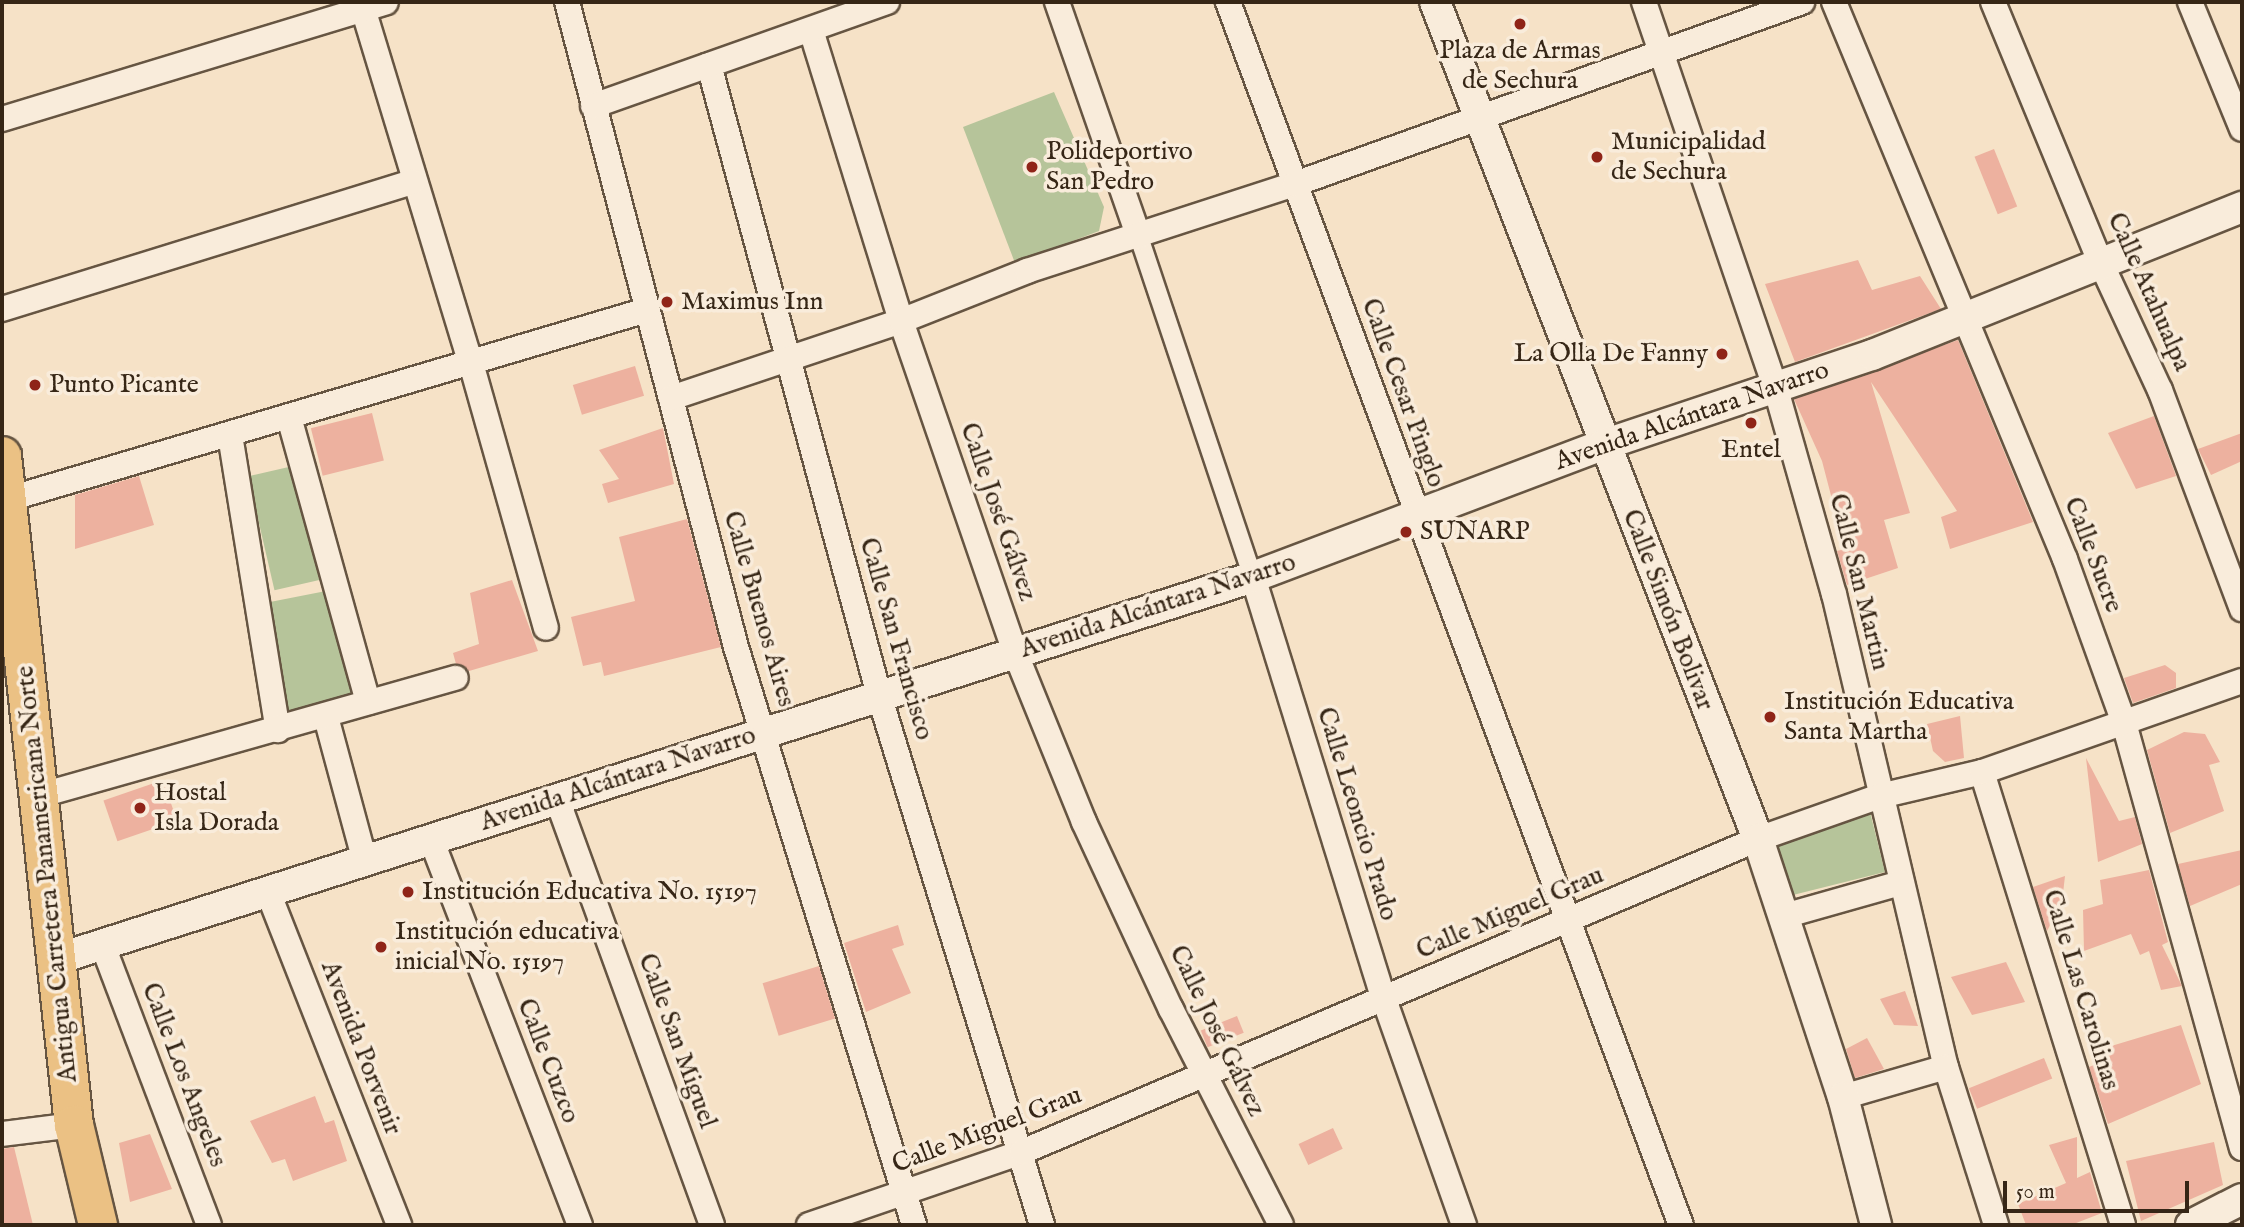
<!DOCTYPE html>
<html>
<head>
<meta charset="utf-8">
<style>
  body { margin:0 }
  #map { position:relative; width:2244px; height:1227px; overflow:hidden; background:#f6e2c7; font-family:"IM FELL English",serif }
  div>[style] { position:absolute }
  .green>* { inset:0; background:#b6c49a; transform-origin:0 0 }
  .building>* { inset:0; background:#edb19f; transform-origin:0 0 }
  .roads { filter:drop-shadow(2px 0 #665542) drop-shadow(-2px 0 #665542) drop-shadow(0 2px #665542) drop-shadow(0 -2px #665542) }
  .pedestrian>* { height:18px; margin:-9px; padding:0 9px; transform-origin:9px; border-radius:9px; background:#f9ecdb }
  .minor>* { height:24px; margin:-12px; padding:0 12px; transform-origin:12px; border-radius:12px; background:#f9ecdb }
  .tertiary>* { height:30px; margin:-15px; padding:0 15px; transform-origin:15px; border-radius:15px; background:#f9ecdb }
  .primary>* { height:38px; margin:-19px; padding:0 19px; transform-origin:19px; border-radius:19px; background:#ebc184 }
  .dots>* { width:19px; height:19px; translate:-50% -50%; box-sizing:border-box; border:4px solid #f9ecdb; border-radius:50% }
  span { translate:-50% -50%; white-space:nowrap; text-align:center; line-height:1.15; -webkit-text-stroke:7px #f9ecdb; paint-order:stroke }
  .poi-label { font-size:26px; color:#362616 }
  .left { translate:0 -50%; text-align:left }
  .right { translate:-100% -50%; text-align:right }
  .street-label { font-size:26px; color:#362616 }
  .frame { position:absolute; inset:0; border:4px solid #362616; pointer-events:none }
  .scale { position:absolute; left:2003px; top:1181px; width:186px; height:32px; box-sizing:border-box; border:4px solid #362616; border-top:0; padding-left:9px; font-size:21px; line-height:24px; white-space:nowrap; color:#362616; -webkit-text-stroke:5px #f9ecdb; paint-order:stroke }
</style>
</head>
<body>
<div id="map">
  <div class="green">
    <div style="clip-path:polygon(1054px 92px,1104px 207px,1099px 231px,1015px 263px,963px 127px)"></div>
    <div style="left:293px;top:466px;width:117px;height:46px;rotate:77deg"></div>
    <div style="clip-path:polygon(326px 591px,354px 693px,288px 711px,270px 602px)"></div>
    <div style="left:1869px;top:808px;width:66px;height:100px;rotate:76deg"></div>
  </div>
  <div class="building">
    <div style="left:1994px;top:149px;width:62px;height:21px;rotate:68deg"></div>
    <div style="clip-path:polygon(1858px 260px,1872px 290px,1920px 276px,1941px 309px,1795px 362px,1765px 284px)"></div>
    <div style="clip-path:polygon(1958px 340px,2033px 522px,1950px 549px,1941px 517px,1957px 511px,1871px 382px,1910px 513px,1884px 520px,1898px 568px,1847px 585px,1837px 551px,1845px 549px,1822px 461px,1794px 399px)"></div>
    <div style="left:635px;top:366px;width:31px;height:65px;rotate:73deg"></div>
    <div style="left:372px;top:413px;width:49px;height:63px;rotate:76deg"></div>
    <div style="clip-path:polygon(2154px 416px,2176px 476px,2136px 489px,2108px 433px)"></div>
    <div style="clip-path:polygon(663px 428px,674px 484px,608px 503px,602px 484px,619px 479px,599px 450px)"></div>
    <div style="clip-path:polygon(2242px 433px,2242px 461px,2211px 475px,2198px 449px)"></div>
    <div style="clip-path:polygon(139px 476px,154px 525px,75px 549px,75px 495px)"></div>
    <div style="clip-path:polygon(687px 519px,721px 647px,604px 676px,601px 662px,583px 666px,571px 617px,635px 601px,619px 537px)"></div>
    <div style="clip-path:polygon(512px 580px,538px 651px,469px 671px,456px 664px,453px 653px,479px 644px,470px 593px)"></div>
    <div style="clip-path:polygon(2165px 665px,2176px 673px,2176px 688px,2133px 703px,2124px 678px)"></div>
    <div style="clip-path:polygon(1960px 716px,1964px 758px,1945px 762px,1933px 751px,1927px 724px)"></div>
    <div style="clip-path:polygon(2184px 732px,2205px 734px,2220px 762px,2209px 765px,2224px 811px,2170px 833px,2147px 750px)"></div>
    <div style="clip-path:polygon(2086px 758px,2119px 821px,2135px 817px,2142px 844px,2098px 862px)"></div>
    <div style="left:163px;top:780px;width:43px;height:63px;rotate:71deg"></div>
    <div style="clip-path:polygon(2242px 850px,2242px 884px,2190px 906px,2178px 864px)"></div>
    <div style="clip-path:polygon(2149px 870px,2168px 942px,2162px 945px,2182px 986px,2161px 990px,2149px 951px,2140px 955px,2131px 934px,2084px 951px,2083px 910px,2103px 904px,2100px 880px)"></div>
    <div style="clip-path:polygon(2065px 876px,2062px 902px,2047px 931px,2033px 887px)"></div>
    <div style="clip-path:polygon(898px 925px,904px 945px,892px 949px,911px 993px,866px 1012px,844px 943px)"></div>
    <div style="clip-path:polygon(2006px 962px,2025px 1002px,1972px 1015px,1951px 977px)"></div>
    <div style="left:819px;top:966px;width:55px;height:59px;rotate:73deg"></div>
    <div style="clip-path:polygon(1905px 991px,1918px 1026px,1894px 1025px,1880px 999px)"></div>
    <div style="left:1237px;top:1016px;width:18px;height:39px;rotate:68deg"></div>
    <div style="clip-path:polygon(2181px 1025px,2201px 1084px,2108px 1124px,2089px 1067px,2099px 1063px,2098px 1050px)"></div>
    <div style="clip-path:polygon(1867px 1038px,1884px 1069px,1855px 1078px,1846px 1049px)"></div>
    <div style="left:2044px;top:1058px;width:22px;height:81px;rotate:68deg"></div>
    <div style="clip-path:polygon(315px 1096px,325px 1123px,334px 1120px,347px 1161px,293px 1181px,285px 1159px,272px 1163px,250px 1121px)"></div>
    <div style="left:1333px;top:1128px;width:23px;height:38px;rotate:65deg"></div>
    <div style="clip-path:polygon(150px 1134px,172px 1189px,130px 1202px,119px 1143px)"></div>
    <div style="clip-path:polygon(2077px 1137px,2077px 1178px,2090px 1172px,2102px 1213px,2071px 1225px,2026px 1225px,2018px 1204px,2066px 1183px,2049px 1145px)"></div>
    <div style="clip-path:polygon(2214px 1142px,2223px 1185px,2141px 1221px,2126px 1161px)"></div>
    <div style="clip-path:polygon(14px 1147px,33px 1225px,2px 1225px,2px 1149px)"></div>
  </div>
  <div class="roads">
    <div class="pedestrian">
      <div style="left:1139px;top:237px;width:359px;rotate:71.5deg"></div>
    </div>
    <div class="minor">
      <div style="left:361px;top:2px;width:377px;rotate:73.1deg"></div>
      <div style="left:471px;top:363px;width:275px;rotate:74.2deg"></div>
      <div style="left:567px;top:2px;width:667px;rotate:75.32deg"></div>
      <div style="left:736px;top:647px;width:605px;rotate:72.88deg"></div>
      <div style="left:1057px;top:2px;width:249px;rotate:70.8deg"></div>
      <div style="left:1228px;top:2px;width:1304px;rotate:69.68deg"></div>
      <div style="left:1644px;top:2px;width:406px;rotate:71.2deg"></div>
      <div style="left:1775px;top:386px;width:216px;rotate:74.2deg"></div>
      <div style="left:1834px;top:594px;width:486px;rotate:76.7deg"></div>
      <div style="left:1946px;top:1067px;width:166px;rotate:72.4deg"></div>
      <div style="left:1834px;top:2px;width:603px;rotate:67.48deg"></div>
      <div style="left:2065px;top:559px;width:174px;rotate:70.2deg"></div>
      <div style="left:2124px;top:723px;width:441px;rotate:74.5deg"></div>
      <div style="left:1993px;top:2px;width:280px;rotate:67.6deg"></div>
      <div style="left:2100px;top:261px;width:142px;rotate:65.1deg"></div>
      <div style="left:2160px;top:390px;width:234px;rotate:69.5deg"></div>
      <div style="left:2190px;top:2px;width:137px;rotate:67.7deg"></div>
      <div style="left:811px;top:30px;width:305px;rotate:72.8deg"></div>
      <div style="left:901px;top:321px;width:350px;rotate:71deg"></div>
      <div style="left:1015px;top:652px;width:183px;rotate:67.9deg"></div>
      <div style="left:1084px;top:822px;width:206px;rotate:65.1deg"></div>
      <div style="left:1171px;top:1009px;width:242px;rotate:63deg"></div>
      <div style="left:709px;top:65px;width:653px;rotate:74.9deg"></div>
      <div style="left:879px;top:695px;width:554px;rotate:72.9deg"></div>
      <div style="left:593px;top:106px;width:312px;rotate:-19.5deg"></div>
      <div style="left:2px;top:119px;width:401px;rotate:-16.9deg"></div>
      <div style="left:2px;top:309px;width:430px;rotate:-17.2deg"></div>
      <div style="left:671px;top:398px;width:243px;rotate:-18.5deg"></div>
      <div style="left:901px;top:321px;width:136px;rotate:-21.6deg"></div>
      <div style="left:1027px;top:271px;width:282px;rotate:-18deg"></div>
      <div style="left:1295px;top:184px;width:539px;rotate:-19.75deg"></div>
      <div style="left:289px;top:417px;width:296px;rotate:74.5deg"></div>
      <div style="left:230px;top:435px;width:299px;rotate:80.8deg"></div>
      <div style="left:2px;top:501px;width:673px;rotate:-16.5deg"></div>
      <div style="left:1253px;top:577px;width:442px;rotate:72.8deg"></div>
      <div style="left:1384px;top:999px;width:240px;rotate:70.5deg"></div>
      <div style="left:326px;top:717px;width:146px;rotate:74.9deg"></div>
      <div style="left:1982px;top:772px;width:474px;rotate:72.7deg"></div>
      <div style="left:38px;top:796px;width:434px;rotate:-15.8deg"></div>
      <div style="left:557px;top:799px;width:453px;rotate:70deg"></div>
      <div style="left:431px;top:839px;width:414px;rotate:68.9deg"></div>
      <div style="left:268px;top:892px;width:358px;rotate:68.5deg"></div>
      <div style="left:1784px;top:916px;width:122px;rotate:-15.8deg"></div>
      <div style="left:103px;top:946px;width:298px;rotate:69.2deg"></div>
      <div style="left:1843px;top:1097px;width:107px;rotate:-16.2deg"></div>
      <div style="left:2px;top:1134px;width:73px;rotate:-7.1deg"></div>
      <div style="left:809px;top:1225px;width:225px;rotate:-18.9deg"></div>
      <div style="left:1022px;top:1152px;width:800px;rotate:-23.04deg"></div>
      <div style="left:1758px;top:839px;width:129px;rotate:-19.4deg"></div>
      <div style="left:1880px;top:796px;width:105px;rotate:-13.2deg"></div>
      <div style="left:1982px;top:772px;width:275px;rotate:-19.3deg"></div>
    </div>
    <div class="tertiary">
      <div style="left:1435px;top:2px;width:897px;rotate:68.9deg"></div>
      <div style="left:1758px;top:839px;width:272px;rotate:71.8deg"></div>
      <div style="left:1843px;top:1097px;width:132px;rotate:75.5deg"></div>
      <div style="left:57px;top:959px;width:1256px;rotate:-17.71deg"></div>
      <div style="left:1253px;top:577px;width:374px;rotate:-20.7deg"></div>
      <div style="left:1603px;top:445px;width:284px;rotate:-18.5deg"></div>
      <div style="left:1872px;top:355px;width:399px;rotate:-21.8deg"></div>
      <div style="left:2191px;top:1225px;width:57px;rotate:-27deg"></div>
    </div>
    <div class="primary">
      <div style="left:2px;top:456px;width:673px;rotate:83.86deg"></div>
      <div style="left:74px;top:1125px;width:103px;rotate:76.5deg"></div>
    </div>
  </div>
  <div class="dots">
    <div style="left:1520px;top:24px;background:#8f2418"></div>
    <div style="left:1597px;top:157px;background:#8f2418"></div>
    <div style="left:1032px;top:167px;background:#8f2418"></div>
    <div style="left:667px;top:302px;background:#8f2418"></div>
    <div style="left:1722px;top:354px;background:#8f2418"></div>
    <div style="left:35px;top:385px;background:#8f2418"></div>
    <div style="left:1751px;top:423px;background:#8f2418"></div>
    <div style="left:1406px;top:532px;background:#8f2418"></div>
    <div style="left:1770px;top:717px;background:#8f2418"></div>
    <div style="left:140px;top:808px;background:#8f2418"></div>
    <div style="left:408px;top:892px;background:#8f2418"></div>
    <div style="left:381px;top:947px;background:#8f2418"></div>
  </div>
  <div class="poi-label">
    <span style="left:1520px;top:66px">Plaza de Armas<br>de Sechura</span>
    <span class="left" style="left:1611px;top:157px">Municipalidad<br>de Sechura</span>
    <span class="left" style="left:1046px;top:167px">Polideportivo<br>San Pedro</span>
    <span class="left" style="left:681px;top:302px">Maximus Inn</span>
    <span class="right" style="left:1708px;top:354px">La Olla De Fanny</span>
    <span class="left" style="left:49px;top:385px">Punto Picante</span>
    <span style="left:1751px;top:450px">Entel</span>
    <span class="left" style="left:1420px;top:532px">SUNARP</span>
    <span class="left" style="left:1784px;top:717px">Institución Educativa<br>Santa Martha</span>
    <span class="left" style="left:154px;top:808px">Hostal<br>Isla Dorada</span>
    <span class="left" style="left:422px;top:892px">Institución Educativa No. 15197</span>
    <span class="left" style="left:395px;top:947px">Institución educativa<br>inicial No. 15197</span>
  </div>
  <div class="street-label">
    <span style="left:2149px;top:292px;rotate:66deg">Calle Atahualpa</span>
    <span style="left:1403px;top:393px;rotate:70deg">Calle Cesar Pinglo</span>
    <span style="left:1692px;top:416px;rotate:-19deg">Avenida Alcántara Navarro</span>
    <span style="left:998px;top:512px;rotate:71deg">Calle José Gálvez</span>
    <span style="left:2093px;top:555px;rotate:69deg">Calle Sucre</span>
    <span style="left:1859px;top:582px;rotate:76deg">Calle San Martin</span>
    <span style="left:1158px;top:606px;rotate:-18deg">Avenida Alcántara Navarro</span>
    <span style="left:759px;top:609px;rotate:74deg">Calle Buenos Aires</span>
    <span style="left:1668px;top:610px;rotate:69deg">Calle Simón Bolivar</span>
    <span style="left:896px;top:639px;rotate:74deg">Calle San Francisco</span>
    <span style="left:618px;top:779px;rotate:-18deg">Avenida Alcántara Navarro</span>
    <span style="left:1357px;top:814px;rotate:73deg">Calle Leoncio Prado</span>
    <span style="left:47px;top:874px;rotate:-96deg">Antigua Carretera Panamericana Norte</span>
    <span style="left:1510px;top:913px;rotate:-23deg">Calle Miguel Grau</span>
    <span style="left:2081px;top:990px;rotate:73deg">Calle Las Carolinas</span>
    <span style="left:1217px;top:1031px;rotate:64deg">Calle José Gálvez</span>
    <span style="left:677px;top:1041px;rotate:70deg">Calle San Miguel</span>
    <span style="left:361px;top:1048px;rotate:69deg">Avenida Porvenir</span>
    <span style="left:548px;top:1061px;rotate:69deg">Calle Cuzco</span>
    <span style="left:184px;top:1075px;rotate:69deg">Calle Los Angeles</span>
    <span style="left:987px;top:1130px;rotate:-21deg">Calle Miguel Grau</span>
  </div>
  <div class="frame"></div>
  <div class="scale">50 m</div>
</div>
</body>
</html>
